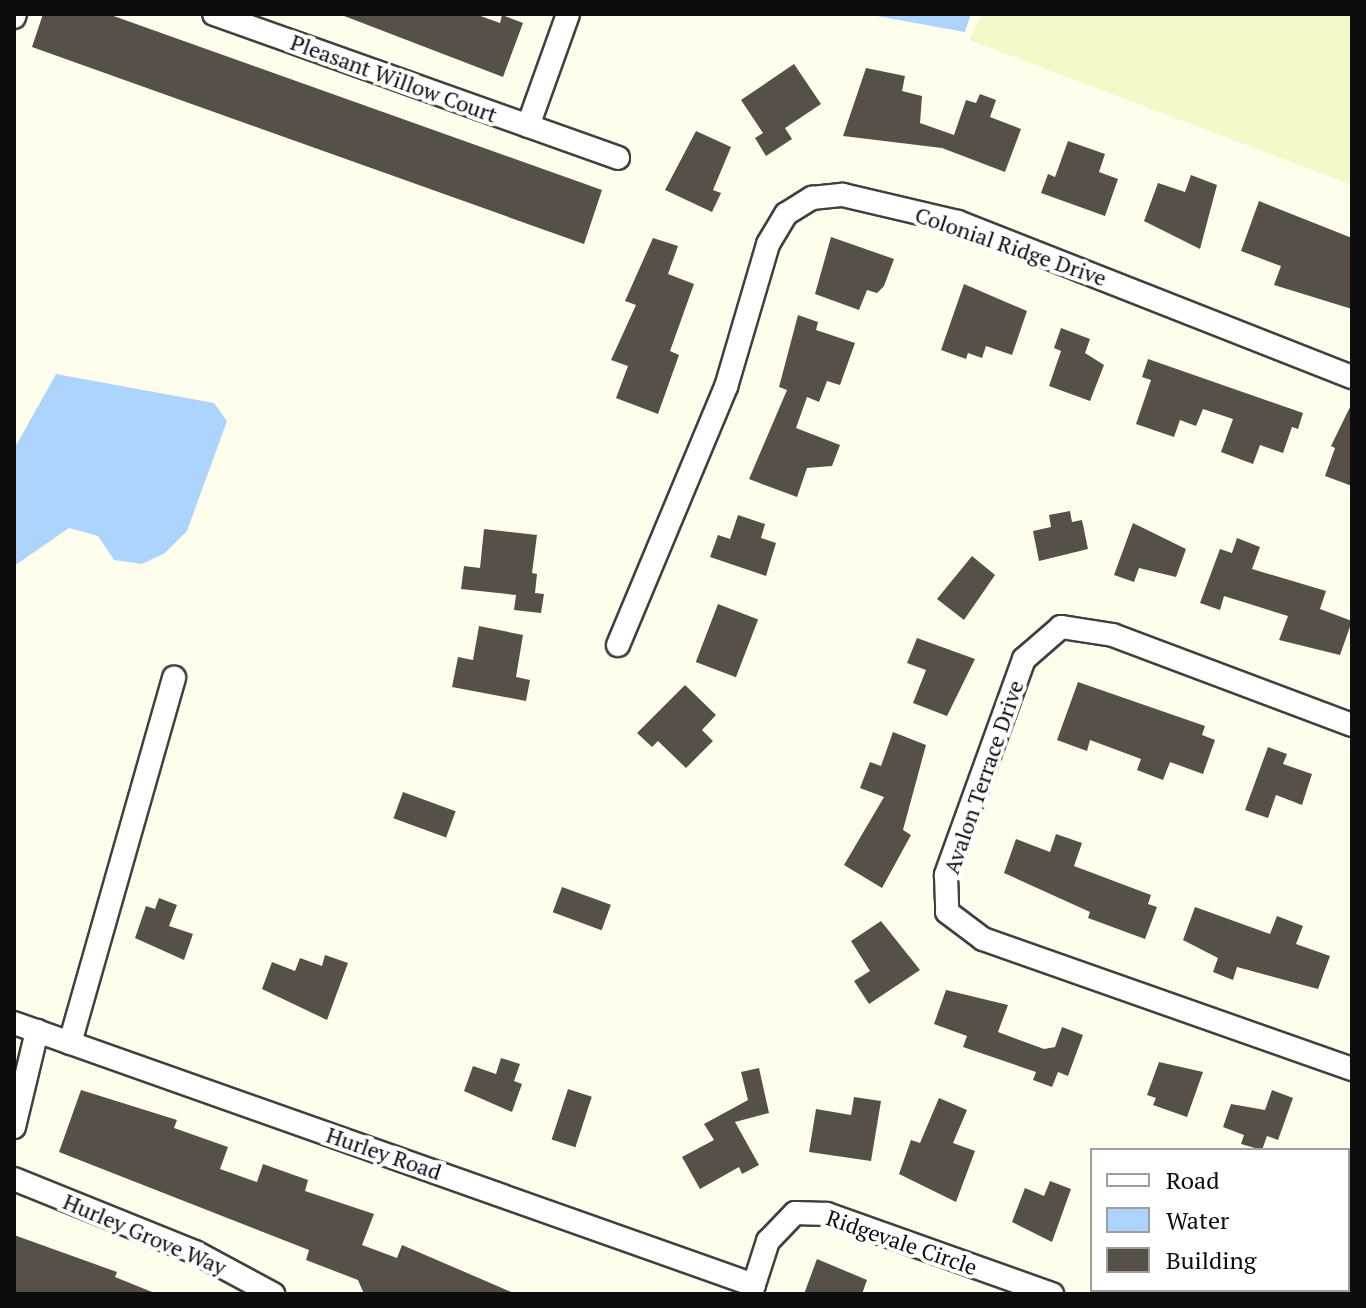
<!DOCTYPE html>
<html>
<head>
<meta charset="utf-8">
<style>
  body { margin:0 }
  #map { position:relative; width:1366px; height:1308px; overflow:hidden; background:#fffeed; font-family:"PT Serif",serif }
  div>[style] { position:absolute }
  .farmland>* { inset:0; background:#f7f8ca }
  .water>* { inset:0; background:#acd4fc }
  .building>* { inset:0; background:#575048; transform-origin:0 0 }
  .roads { filter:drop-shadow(2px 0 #404040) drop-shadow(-2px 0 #404040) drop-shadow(0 2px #404040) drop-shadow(0 -2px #404040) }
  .street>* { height:22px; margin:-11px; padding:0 11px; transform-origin:11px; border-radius:11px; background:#fff }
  span { translate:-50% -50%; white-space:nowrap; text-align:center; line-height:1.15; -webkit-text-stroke:8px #fff; paint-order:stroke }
  .street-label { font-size:22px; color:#0d0d0d }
  .frame { position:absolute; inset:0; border:16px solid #0d0d0d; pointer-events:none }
  .legend { position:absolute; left:1090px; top:1148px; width:260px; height:144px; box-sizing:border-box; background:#fff; border:2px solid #9e9e9e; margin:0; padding:10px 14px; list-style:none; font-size:24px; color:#0d0d0d }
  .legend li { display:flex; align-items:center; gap:16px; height:40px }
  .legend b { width:40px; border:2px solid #9e9e9e }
</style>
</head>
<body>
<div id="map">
  <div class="farmland">
    <div style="clip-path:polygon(982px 14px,1352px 14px,1352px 185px,969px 40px)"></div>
  </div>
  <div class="water">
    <div style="clip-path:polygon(866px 14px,971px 14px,965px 32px)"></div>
    <div style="clip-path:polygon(56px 374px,214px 403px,227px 421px,187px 531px,165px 553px,142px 564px,114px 560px,98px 536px,69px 528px,14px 566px,14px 449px)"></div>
  </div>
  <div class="building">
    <div style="clip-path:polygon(43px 14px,108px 14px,602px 190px,584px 244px,32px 47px)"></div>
    <div style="clip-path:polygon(339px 14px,475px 14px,500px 23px,502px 15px,523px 23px,503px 77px)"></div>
    <div style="clip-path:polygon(794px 64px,821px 104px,785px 128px,792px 139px,766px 156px,755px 138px,763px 133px,741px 100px)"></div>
    <div style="clip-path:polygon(866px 68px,905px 76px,902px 91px,922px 96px,920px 123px,954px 135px,966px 100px,976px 103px,980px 94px,996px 100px,990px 117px,1021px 129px,1005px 172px,942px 148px,843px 136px)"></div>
    <div style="clip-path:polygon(696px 131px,731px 147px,713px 190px,721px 193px,712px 212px,665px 190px)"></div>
    <div style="clip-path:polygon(1068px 141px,1105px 154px,1099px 172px,1118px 179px,1105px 216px,1041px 193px,1048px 174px,1055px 177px)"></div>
    <div style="clip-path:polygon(1191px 175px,1217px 185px,1200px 249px,1144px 221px,1158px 183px,1185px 192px)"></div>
    <div style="clip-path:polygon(1259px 201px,1352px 238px,1352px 309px,1274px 285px,1281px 266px,1241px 251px)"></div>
    <div style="clip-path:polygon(831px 237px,894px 259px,884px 286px,877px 293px,867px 290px,859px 310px,815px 294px)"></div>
    <div style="clip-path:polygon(653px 238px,678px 246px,668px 274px,694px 284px,670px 351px,679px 355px,658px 414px,616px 398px,628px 366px,611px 360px,636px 305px,625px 301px)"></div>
    <div style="clip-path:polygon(964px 284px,1027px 311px,1012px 355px,986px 346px,982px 358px,968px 353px,966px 359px,941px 350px)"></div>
    <div style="clip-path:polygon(798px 315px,818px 322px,816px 330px,855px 343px,840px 385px,827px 381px,819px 402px,807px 397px,796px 428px,840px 445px,832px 466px,807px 468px,797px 497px,749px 479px,787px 390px,779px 387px)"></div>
    <div style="clip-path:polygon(1061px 328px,1090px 339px,1085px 353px,1104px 365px,1090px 401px,1049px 386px,1061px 351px,1054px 348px)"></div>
    <div style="clip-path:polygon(1148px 359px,1303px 413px,1298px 429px,1292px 427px,1283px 453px,1260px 445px,1253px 464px,1221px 452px,1233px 419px,1203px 409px,1196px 426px,1180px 420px,1174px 437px,1136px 424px,1151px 380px,1142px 377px)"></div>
    <div style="clip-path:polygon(1350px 407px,1352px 408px,1352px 486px,1325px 476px,1335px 448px,1331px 446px)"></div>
    <div style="clip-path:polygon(1070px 511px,1072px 522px,1082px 520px,1088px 549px,1039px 561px,1033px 531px,1051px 527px,1049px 515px)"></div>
    <div style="clip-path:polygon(738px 515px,765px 524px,761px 538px,776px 543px,766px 576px,710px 557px,718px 535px,730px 539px)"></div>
    <div style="clip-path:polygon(1133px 523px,1186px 549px,1176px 577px,1139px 568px,1134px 582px,1114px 575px)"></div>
    <div style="clip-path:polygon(484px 529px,537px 535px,532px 573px,537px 574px,535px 593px,544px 594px,541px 613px,514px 610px,516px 595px,461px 589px,464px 566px,480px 568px)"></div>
    <div style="clip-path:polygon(1237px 538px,1260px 547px,1252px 569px,1326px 591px,1320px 609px,1352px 621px,1340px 655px,1279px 640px,1288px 616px,1224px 596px,1220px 610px,1200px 603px,1220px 549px,1232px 553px)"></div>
    <div style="clip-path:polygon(972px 556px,995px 575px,964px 620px,937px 599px)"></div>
    <div style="left:718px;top:604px;width:43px;height:62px;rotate:21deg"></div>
    <div style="clip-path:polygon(479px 626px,523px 635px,516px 677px,530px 680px,526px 701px,452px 687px,458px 657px,473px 660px)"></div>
    <div style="clip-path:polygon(917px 638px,975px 659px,947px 716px,913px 703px,926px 670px,907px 663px)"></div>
    <div style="clip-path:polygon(1078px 682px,1205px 726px,1202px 735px,1215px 740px,1203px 774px,1170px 762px,1163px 780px,1137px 770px,1141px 759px,1090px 740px,1087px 751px,1057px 740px)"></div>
    <div style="clip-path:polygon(685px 685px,716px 715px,702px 730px,713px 741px,686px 768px,658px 741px,652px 747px,637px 733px)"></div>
    <div style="clip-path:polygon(893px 732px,926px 745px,903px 830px,911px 835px,882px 888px,844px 865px,884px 797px,860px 788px,870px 762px,881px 766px)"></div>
    <div style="clip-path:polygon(1268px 747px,1287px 754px,1283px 764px,1312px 774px,1302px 805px,1276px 795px,1268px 818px,1245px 810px)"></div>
    <div style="left:403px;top:792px;width:56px;height:28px;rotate:20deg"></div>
    <div style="clip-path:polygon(1056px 834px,1082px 843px,1074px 866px,1151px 895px,1148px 904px,1157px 907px,1145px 939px,1088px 918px,1090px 912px,1004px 873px,1016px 839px,1050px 852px)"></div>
    <div style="left:562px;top:887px;width:52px;height:27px;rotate:20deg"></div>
    <div style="clip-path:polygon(159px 898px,177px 905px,169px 926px,193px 934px,184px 960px,135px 938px,146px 906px,155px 909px)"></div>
    <div style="clip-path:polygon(1195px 907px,1270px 934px,1277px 916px,1303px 926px,1296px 944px,1330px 956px,1318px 989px,1237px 967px,1233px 980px,1213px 972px,1218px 958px,1183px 940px)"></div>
    <div style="clip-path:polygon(881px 921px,920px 970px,869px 1004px,854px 981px,870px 971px,851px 941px)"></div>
    <div style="clip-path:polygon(325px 955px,348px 963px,327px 1020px,262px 989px,272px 962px,295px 971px,300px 958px,322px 966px)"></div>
    <div style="clip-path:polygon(946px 990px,1008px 1005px,998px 1032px,1044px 1049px,1055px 1047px,1062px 1027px,1083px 1035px,1068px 1076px,1058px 1072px,1052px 1087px,1033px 1080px,1036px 1072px,963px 1047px,967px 1036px,934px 1024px)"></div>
    <div style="clip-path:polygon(501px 1058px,520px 1064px,514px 1081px,522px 1084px,512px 1112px,464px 1091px,473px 1066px,496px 1074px)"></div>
    <div style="clip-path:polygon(1159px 1062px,1203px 1072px,1187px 1117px,1153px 1105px,1156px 1098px,1147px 1095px)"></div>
    <div style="clip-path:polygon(759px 1068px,769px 1113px,735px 1122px,759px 1165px,742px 1174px,739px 1167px,700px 1189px,682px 1157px,714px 1140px,704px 1124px,748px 1100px,741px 1072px)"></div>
    <div style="left:568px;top:1089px;width:25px;height:53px;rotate:18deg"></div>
    <div style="clip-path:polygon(81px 1090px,177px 1120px,174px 1128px,228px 1147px,220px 1169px,257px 1182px,263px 1164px,308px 1180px,305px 1191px,374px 1214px,362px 1245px,397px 1258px,402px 1245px,516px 1294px,364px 1294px,358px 1280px,306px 1260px,309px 1250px,59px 1152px)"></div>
    <div style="clip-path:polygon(1272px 1090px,1293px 1098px,1278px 1140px,1267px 1136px,1262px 1150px,1241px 1144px,1244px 1135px,1223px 1127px,1231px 1104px,1265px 1110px)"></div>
    <div style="clip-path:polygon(854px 1097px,881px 1101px,871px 1161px,809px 1152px,816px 1109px,851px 1115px)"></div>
    <div style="clip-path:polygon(939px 1098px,967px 1110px,953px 1143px,975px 1151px,956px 1202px,899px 1174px,911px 1140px,920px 1143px)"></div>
    <div style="clip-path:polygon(1050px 1181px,1071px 1189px,1052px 1242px,1012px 1222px,1025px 1188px,1044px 1196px)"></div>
    <div style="clip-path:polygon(14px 1235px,117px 1272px,115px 1277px,157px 1294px,14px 1294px)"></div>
    <div style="clip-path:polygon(817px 1259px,867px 1280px,862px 1294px,804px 1294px)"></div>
  </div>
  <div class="roads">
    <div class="street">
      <div style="left:214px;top:14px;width:429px;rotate:19.6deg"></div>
      <div style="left:14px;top:17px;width:3px;rotate:-72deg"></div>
      <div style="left:528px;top:126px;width:119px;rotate:-70.3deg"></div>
      <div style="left:618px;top:645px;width:280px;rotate:-67.3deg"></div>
      <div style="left:726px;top:387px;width:149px;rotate:-73.6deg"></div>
      <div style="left:768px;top:244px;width:35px;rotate:-59deg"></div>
      <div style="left:786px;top:214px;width:31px;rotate:-32deg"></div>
      <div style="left:812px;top:198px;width:31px;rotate:-6deg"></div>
      <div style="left:843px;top:195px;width:118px;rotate:13.2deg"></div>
      <div style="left:958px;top:222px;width:423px;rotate:21.5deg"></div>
      <div style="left:1352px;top:725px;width:255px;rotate:-159.4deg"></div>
      <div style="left:1113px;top:635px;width:53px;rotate:-171.3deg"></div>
      <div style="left:1061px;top:627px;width:49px;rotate:139.1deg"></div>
      <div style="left:1024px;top:659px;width:230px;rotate:109.9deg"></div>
      <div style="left:946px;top:875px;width:37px;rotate:88deg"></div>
      <div style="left:947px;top:912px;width:45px;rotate:36.9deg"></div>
      <div style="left:983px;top:939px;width:391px;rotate:19.4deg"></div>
      <div style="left:14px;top:1023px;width:785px;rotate:19.5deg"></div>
      <div style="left:70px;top:1043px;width:380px;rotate:-74.1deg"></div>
      <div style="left:14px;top:1127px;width:99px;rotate:-76.5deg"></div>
      <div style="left:14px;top:1179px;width:195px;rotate:22deg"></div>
      <div style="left:195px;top:1252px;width:89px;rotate:28.3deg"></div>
      <div style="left:751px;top:1294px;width:56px;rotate:-72.2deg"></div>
      <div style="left:768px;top:1241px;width:39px;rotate:-46deg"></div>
      <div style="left:795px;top:1213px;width:32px;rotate:2deg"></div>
      <div style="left:827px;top:1214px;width:239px;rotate:19.6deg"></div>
    </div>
  </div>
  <div class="street-label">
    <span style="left:394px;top:78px;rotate:20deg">Pleasant Willow Court</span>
    <span style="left:1011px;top:246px;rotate:19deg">Colonial Ridge Drive</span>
    <span style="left:983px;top:777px;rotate:-71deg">Avalon Terrace Drive</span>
    <span style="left:384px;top:1153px;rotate:19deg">Hurley Road</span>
    <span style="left:145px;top:1234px;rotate:23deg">Hurley Grove Way</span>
    <span style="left:902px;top:1242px;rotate:19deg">Ridgevale Circle</span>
  </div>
  <div class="frame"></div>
  <ul class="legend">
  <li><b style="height:10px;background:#fff"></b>Road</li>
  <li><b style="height:22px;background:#acd4fc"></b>Water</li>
  <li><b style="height:22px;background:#575048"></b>Building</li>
  </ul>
</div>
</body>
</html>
